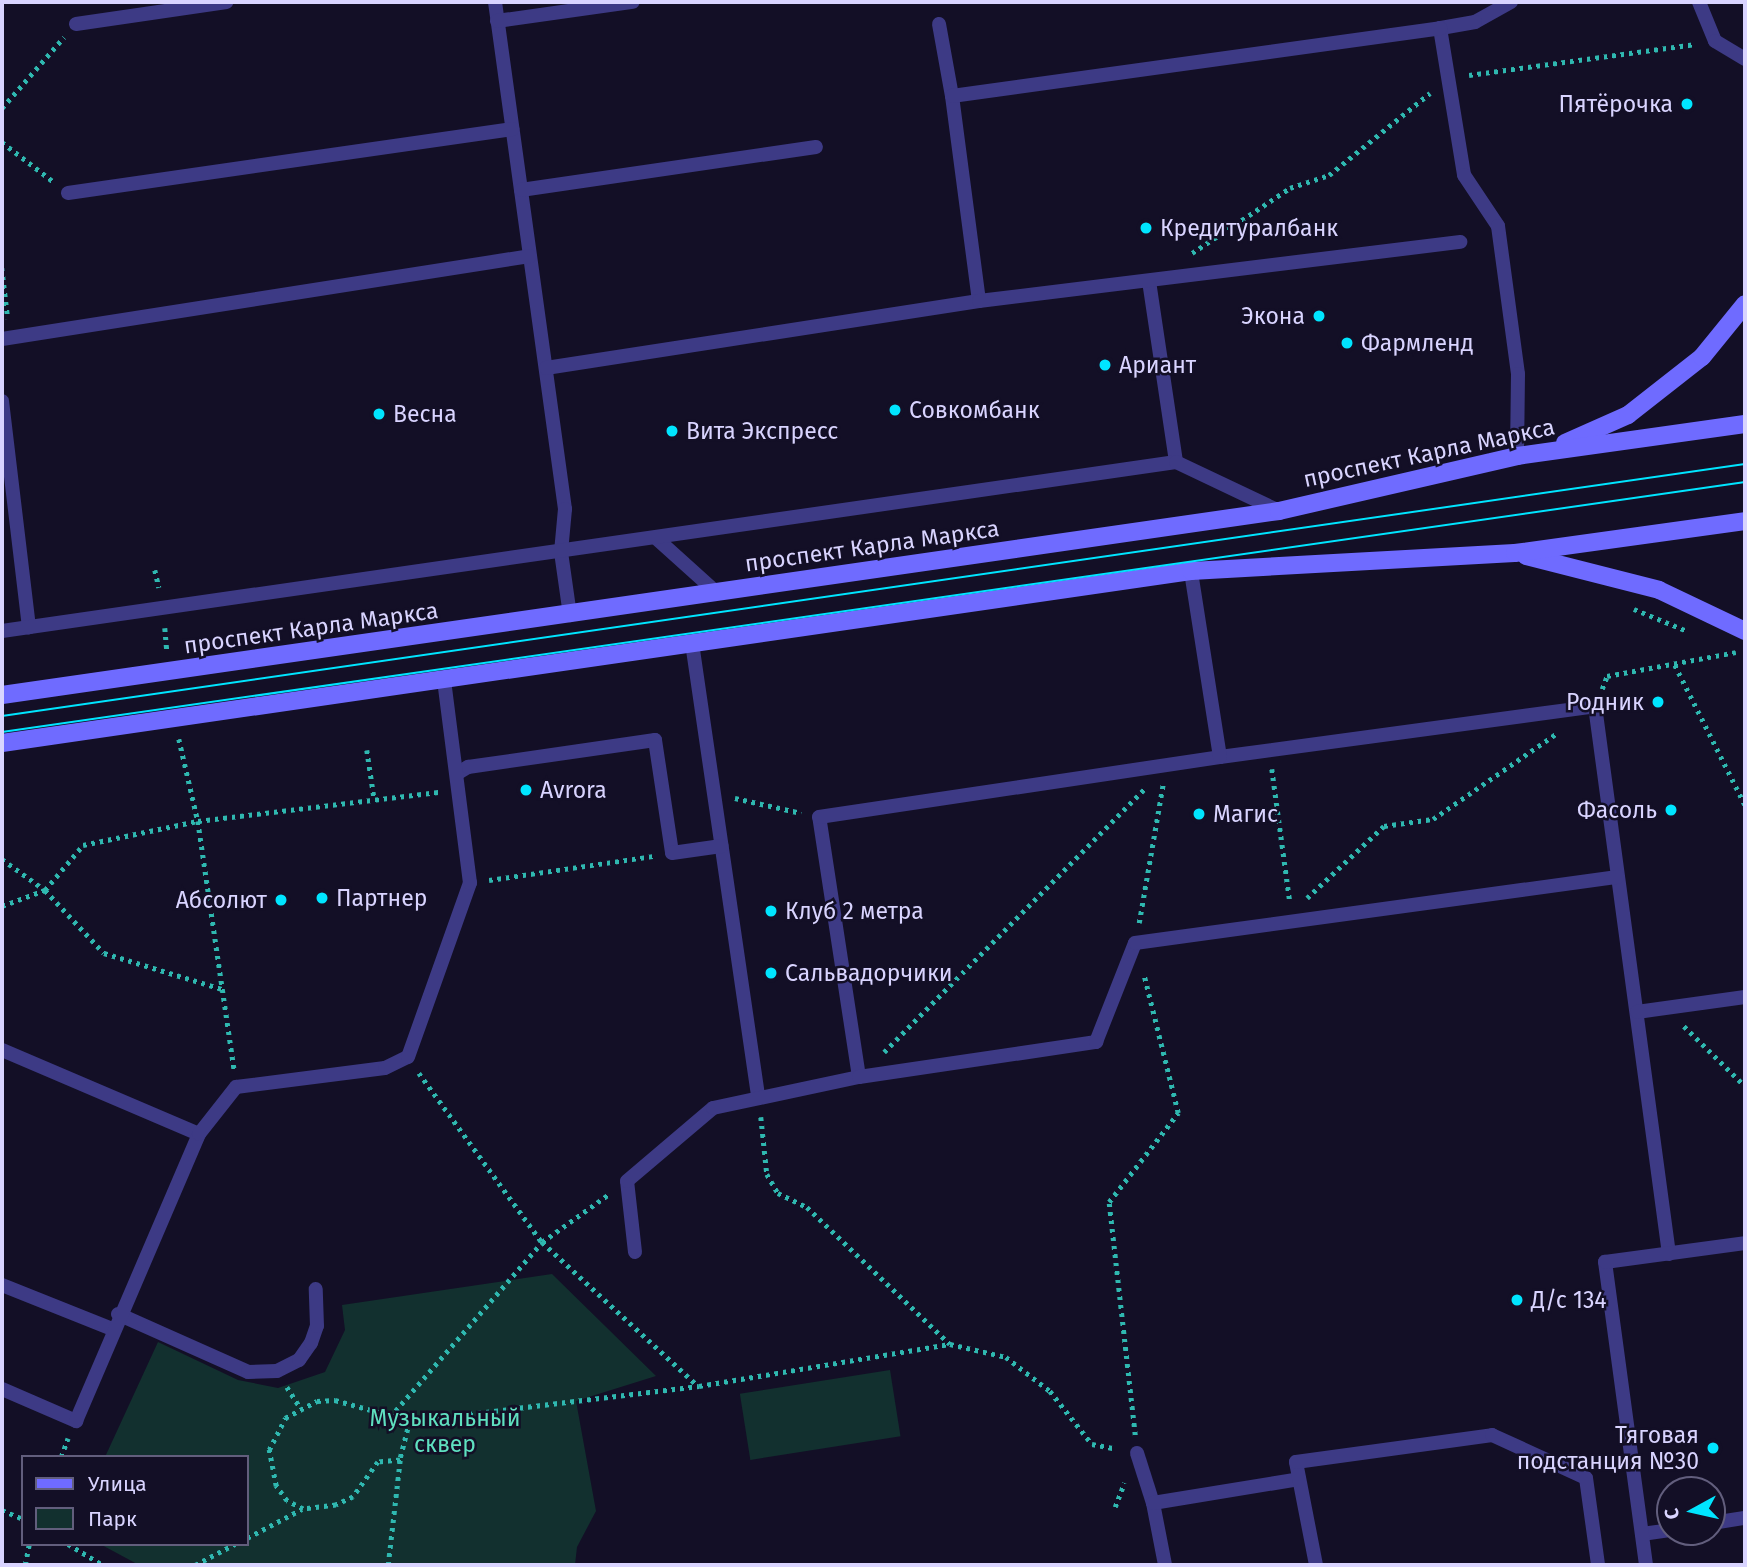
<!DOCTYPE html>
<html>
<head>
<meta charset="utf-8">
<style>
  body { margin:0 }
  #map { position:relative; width:1747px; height:1567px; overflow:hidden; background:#130f26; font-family:"Fira Sans",sans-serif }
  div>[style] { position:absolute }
  .green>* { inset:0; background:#12302f; transform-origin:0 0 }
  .path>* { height:4.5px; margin-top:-2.25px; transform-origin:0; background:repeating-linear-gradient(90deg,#2fb8b0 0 3.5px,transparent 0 8.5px) }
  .service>* { height:14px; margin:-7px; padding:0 7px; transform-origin:7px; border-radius:7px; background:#3d3a85 }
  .secondary>* { height:18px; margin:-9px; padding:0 9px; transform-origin:9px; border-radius:9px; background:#6f6bff }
  .tram>* { height:2px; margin:-1px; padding:0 1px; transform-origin:1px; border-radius:1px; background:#00e5ff }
  .dots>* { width:19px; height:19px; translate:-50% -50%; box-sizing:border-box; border:4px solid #130f26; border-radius:50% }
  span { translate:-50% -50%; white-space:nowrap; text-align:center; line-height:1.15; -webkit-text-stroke:5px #130f26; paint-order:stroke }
  .poi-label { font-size:23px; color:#d9d4ff }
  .right { translate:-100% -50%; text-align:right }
  .left { translate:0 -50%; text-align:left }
  .street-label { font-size:23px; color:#d9d4ff }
  .park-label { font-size:23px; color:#5fe0c0 }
  .frame { position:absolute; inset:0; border:4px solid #d9d4ff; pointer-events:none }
  .legend { position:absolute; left:21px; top:1455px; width:228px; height:91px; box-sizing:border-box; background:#130f26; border:2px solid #625e7d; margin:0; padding:9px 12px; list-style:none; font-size:21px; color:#d9d4ff }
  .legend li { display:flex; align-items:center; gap:14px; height:35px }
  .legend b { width:35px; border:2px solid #625e7d }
  .north { position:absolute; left:1656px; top:1476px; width:70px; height:70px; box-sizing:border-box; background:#130f26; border:2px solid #625e7d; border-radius:50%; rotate:262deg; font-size:19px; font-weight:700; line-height:28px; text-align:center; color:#d9d4ff }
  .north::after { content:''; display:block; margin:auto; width:24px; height:32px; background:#00e5ff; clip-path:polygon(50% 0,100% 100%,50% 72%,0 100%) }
</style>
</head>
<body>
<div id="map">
  <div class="green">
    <div style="clip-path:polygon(552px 1274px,656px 1376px,576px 1401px,596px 1511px,577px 1547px,575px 1565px,139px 1565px,100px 1544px,247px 1544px,247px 1457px,105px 1457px,158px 1342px,238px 1380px,278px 1388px,325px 1372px,345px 1330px,342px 1305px)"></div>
    <div style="left:890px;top:1370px;width:67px;height:152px;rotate:81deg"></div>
  </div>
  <div class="path">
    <div style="left:1469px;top:75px;width:229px;rotate:-7.8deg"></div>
    <div style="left:2px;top:108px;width:94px;rotate:-48.9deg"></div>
    <div style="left:2px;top:142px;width:66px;rotate:37.6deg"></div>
    <div style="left:1192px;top:253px;width:118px;rotate:-33.6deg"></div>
    <div style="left:1290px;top:188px;width:41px;rotate:-18.4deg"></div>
    <div style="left:1329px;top:175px;width:130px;rotate:-39.1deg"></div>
    <div style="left:2px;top:268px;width:51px;rotate:83.3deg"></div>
    <div style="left:155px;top:570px;width:18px;rotate:77deg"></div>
    <div style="left:1634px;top:609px;width:57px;rotate:22.5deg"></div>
    <div style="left:165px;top:628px;width:23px;rotate:85deg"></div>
    <div style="left:1675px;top:665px;width:157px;rotate:63.4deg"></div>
    <div style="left:1602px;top:689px;width:14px;rotate:-69deg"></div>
    <div style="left:1607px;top:676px;width:131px;rotate:-10.5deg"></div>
    <div style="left:179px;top:739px;width:84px;rotate:77deg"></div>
    <div style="left:198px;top:821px;width:251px;rotate:81.7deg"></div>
    <div style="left:367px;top:750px;width:48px;rotate:81.5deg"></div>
    <div style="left:1272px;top:769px;width:134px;rotate:82.3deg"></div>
    <div style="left:735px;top:798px;width:68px;rotate:12.8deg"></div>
    <div style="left:2px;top:859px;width:53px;rotate:35.8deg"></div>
    <div style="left:45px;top:890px;width:86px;rotate:46.9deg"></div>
    <div style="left:104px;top:953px;width:123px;rotate:17deg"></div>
    <div style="left:489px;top:880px;width:167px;rotate:-8.3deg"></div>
    <div style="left:1307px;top:898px;width:105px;rotate:-43.1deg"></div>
    <div style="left:1384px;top:826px;width:49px;rotate:-8.1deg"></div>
    <div style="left:1433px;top:819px;width:151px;rotate:-34.7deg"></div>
    <div style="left:2px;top:906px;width:46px;rotate:-20.4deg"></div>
    <div style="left:45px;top:890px;width:59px;rotate:-49.8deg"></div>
    <div style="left:83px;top:845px;width:117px;rotate:-11.8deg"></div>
    <div style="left:198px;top:821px;width:242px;rotate:-6.9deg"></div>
    <div style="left:1139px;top:923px;width:141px;rotate:-80.2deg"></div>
    <div style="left:1684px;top:1026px;width:86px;rotate:44.5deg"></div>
    <div style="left:884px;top:1052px;width:370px;rotate:-45.3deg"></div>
    <div style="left:419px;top:1073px;width:209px;rotate:54deg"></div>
    <div style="left:542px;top:1242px;width:212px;rotate:42.7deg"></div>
    <div style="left:761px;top:1117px;width:57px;rotate:84deg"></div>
    <div style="left:767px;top:1174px;width:22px;rotate:60deg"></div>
    <div style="left:778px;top:1193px;width:32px;rotate:26deg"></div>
    <div style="left:807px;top:1207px;width:198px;rotate:43.8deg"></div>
    <div style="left:950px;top:1344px;width:57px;rotate:13.1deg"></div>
    <div style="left:1006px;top:1357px;width:56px;rotate:37.7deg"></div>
    <div style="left:1050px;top:1391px;width:68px;rotate:51.6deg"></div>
    <div style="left:1092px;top:1444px;width:25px;rotate:11deg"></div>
    <div style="left:287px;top:1387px;width:24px;rotate:57deg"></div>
    <div style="left:335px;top:1400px;width:78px;rotate:15.6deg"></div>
    <div style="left:410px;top:1421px;width:40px;rotate:104.4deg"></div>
    <div style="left:400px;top:1460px;width:22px;rotate:175deg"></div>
    <div style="left:378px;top:1462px;width:43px;rotate:125.5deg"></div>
    <div style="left:353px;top:1497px;width:19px;rotate:155deg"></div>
    <div style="left:336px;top:1505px;width:33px;rotate:173deg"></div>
    <div style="left:303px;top:1509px;width:18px;rotate:-153deg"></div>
    <div style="left:287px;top:1501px;width:19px;rotate:-126deg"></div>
    <div style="left:276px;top:1486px;width:37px;rotate:-101deg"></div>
    <div style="left:269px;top:1450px;width:36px;rotate:-63deg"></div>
    <div style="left:285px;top:1418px;width:36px;rotate:-28deg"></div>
    <div style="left:317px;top:1401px;width:18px;rotate:-3deg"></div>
    <div style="left:390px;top:1417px;width:232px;rotate:-49deg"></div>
    <div style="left:542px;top:1242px;width:82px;rotate:-35.6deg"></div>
    <div style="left:410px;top:1421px;width:291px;rotate:-6.9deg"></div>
    <div style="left:699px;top:1386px;width:254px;rotate:-9.5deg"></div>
    <div style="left:1135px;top:1435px;width:234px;rotate:-96.4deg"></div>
    <div style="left:1109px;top:1202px;width:113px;rotate:-52.2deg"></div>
    <div style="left:1178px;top:1113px;width:141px;rotate:-103.9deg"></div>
    <div style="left:61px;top:1457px;width:20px;rotate:-70deg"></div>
    <div style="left:1115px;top:1507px;width:26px;rotate:-69deg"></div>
    <div style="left:2px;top:1510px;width:23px;rotate:23deg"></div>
    <div style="left:247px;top:1538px;width:62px;rotate:-27.8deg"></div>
    <div style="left:68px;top:1544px;width:41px;rotate:31deg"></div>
    <div style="left:25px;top:1565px;width:21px;rotate:-79deg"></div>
    <div style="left:195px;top:1565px;width:45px;rotate:-27.7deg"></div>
    <div style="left:388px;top:1565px;width:106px;rotate:-83.5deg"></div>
  </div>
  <div class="service">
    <div style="left:495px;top:2px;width:512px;rotate:82.14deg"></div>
    <div style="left:565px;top:509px;width:43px;rotate:95.3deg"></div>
    <div style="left:561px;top:552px;width:64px;rotate:81.9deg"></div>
    <div style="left:1511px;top:2px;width:41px;rotate:150.9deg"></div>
    <div style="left:1475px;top:22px;width:36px;rotate:170deg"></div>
    <div style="left:1440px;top:28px;width:149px;rotate:80.7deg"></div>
    <div style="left:1464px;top:175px;width:61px;rotate:56.3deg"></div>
    <div style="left:1498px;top:226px;width:149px;rotate:82.3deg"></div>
    <div style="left:1518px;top:374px;width:82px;rotate:90.7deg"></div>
    <div style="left:1699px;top:2px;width:42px;rotate:67.7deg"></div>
    <div style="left:1715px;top:41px;width:35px;rotate:31deg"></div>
    <div style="left:497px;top:21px;width:137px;rotate:-8deg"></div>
    <div style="left:76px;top:24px;width:152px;rotate:-8.3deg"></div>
    <div style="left:939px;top:24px;width:73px;rotate:79.8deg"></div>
    <div style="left:521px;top:190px;width:298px;rotate:-8.3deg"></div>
    <div style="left:68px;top:193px;width:449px;rotate:-8.2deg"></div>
    <div style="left:1149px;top:281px;width:183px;rotate:81.5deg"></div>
    <div style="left:979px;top:301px;width:207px;rotate:-97.5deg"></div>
    <div style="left:952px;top:96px;width:493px;rotate:-7.9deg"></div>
    <div style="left:2px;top:339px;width:534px;rotate:-8.93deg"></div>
    <div style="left:546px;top:368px;width:438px;rotate:-8.8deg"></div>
    <div style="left:979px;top:301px;width:485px;rotate:-7deg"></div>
    <div style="left:2px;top:401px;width:228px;rotate:83.2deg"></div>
    <div style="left:656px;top:538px;width:82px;rotate:42deg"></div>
    <div style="left:2px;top:631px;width:1186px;rotate:-8.19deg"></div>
    <div style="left:1176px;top:462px;width:114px;rotate:25.4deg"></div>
    <div style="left:692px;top:643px;width:457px;rotate:81.7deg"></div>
    <div style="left:1220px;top:757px;width:378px;rotate:-7.7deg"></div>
    <div style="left:1595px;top:706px;width:553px;rotate:82.31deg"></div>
    <div style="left:458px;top:773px;width:12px;rotate:-31deg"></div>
    <div style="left:468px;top:767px;width:189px;rotate:-8.2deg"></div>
    <div style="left:655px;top:740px;width:114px;rotate:81.4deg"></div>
    <div style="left:672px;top:853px;width:50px;rotate:-8deg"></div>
    <div style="left:1637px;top:1012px;width:109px;rotate:-7.9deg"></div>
    <div style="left:2px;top:1050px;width:214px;rotate:23.1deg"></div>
    <div style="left:859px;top:1077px;width:263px;rotate:-98.7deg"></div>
    <div style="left:819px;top:817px;width:405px;rotate:-8.5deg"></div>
    <div style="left:1220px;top:757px;width:188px;rotate:-98.9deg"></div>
    <div style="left:635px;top:1252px;width:71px;rotate:-96.4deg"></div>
    <div style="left:627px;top:1181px;width:113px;rotate:-40.3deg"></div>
    <div style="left:713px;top:1108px;width:149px;rotate:-12deg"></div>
    <div style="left:859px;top:1077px;width:240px;rotate:-8.4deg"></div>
    <div style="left:1096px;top:1042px;width:106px;rotate:-68.5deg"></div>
    <div style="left:1135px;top:943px;width:487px;rotate:-7.8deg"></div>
    <div style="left:2px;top:1285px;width:118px;rotate:21.8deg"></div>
    <div style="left:118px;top:1314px;width:142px;rotate:24deg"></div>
    <div style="left:248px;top:1372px;width:29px;rotate:-2deg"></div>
    <div style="left:277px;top:1371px;width:25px;rotate:-27deg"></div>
    <div style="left:299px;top:1360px;width:21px;rotate:-55deg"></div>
    <div style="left:311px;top:1343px;width:18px;rotate:-71deg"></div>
    <div style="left:317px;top:1326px;width:37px;rotate:-92deg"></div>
    <div style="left:2px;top:1389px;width:81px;rotate:23.4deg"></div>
    <div style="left:76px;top:1421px;width:312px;rotate:-66.8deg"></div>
    <div style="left:199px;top:1134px;width:60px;rotate:-51.8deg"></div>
    <div style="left:236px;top:1087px;width:150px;rotate:-7.3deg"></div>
    <div style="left:385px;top:1068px;width:25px;rotate:-26deg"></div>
    <div style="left:408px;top:1057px;width:185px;rotate:-70.4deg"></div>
    <div style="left:470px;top:883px;width:206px;rotate:-97.3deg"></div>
    <div style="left:1137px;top:1453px;width:52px;rotate:72.3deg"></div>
    <div style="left:1153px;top:1503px;width:63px;rotate:79deg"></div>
    <div style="left:1153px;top:1503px;width:148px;rotate:-9.3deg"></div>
    <div style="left:1712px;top:1523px;width:33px;rotate:-9deg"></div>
    <div style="left:1642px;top:1534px;width:28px;rotate:-8deg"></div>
    <div style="left:1316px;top:1565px;width:105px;rotate:-101deg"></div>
    <div style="left:1296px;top:1462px;width:198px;rotate:-7.8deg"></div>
    <div style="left:1492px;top:1435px;width:103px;rotate:24.6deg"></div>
    <div style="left:1586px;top:1478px;width:88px;rotate:82.1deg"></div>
    <div style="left:1646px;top:1565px;width:306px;rotate:-97.7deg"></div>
    <div style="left:1605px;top:1262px;width:141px;rotate:-7.7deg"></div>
  </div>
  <div class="secondary">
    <div style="left:1565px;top:443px;width:69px;rotate:-24deg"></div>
    <div style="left:1628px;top:415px;width:94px;rotate:-38.1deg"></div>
    <div style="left:1702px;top:357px;width:68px;rotate:-50.9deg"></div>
    <div style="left:1526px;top:556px;width:137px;rotate:14.3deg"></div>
    <div style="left:1659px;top:590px;width:95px;rotate:25.5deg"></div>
    <div style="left:2px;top:695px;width:1290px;rotate:-8.2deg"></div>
    <div style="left:1279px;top:511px;width:244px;rotate:-13deg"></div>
    <div style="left:1517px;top:456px;width:230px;rotate:-8deg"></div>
    <div style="left:2px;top:743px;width:1201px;rotate:-8.23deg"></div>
    <div style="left:1191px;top:571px;width:324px;rotate:-3.2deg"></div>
    <div style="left:1515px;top:553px;width:232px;rotate:-7.9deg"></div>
  </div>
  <div class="tram">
    <div style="left:2px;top:716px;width:1761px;rotate:-8.23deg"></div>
    <div style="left:2px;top:732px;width:1761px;rotate:-8.16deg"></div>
  </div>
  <div class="dots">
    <div style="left:1687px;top:104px;background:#00e5ff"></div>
    <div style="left:1146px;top:228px;background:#00e5ff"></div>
    <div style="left:1319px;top:316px;background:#00e5ff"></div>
    <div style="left:1347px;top:343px;background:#00e5ff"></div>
    <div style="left:1105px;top:365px;background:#00e5ff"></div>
    <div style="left:895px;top:410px;background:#00e5ff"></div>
    <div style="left:379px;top:414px;background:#00e5ff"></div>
    <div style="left:672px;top:431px;background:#00e5ff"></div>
    <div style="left:1658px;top:702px;background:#00e5ff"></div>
    <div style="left:526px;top:790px;background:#00e5ff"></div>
    <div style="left:1671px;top:810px;background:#00e5ff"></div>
    <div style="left:1199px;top:814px;background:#00e5ff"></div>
    <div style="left:322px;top:898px;background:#00e5ff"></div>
    <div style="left:281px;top:900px;background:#00e5ff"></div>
    <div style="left:771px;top:911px;background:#00e5ff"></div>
    <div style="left:771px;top:973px;background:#00e5ff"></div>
    <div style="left:1517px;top:1300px;background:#00e5ff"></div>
    <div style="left:1713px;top:1448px;background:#00e5ff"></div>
  </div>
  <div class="poi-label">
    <span class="right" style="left:1673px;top:104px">Пятёрочка</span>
    <span class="left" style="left:1160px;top:228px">Кредитуралбанк</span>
    <span class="right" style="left:1305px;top:316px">Экона</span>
    <span class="left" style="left:1361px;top:343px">Фармленд</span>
    <span class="left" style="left:1119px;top:365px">Ариант</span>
    <span class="left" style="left:909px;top:410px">Совкомбанк</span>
    <span class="left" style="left:393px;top:414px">Весна</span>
    <span class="left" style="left:686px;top:431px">Вита Экспресс</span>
    <span class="right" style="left:1644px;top:702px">Родник</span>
    <span class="left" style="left:540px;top:790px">Avrora</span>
    <span class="right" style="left:1657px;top:810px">Фасоль</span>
    <span class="left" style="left:1213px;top:814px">Магис</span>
    <span class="left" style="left:336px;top:898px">Партнер</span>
    <span class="right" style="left:267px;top:900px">Абсолют</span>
    <span class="left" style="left:785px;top:911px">Клуб 2 метра</span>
    <span class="left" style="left:785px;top:973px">Сальвадорчики</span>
    <span class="left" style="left:1531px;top:1300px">Д/с 134</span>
    <span class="right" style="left:1699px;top:1448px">Тяговая<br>подстанция №30</span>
  </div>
  <div class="street-label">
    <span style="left:1429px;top:453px;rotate:-12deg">проспект Карла Маркса</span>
    <span style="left:872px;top:546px;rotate:-8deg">проспект Карла Маркса</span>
    <span style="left:311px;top:628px;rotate:-8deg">проспект Карла Маркса</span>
  </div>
  <div class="park-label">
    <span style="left:445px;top:1431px">Музыкальный<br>сквер</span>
  </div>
  <div class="frame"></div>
  <ul class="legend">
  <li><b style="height:9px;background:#6f6bff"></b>Улица</li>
  <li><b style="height:19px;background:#12302f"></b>Парк</li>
  </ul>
  <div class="north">С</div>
</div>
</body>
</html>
